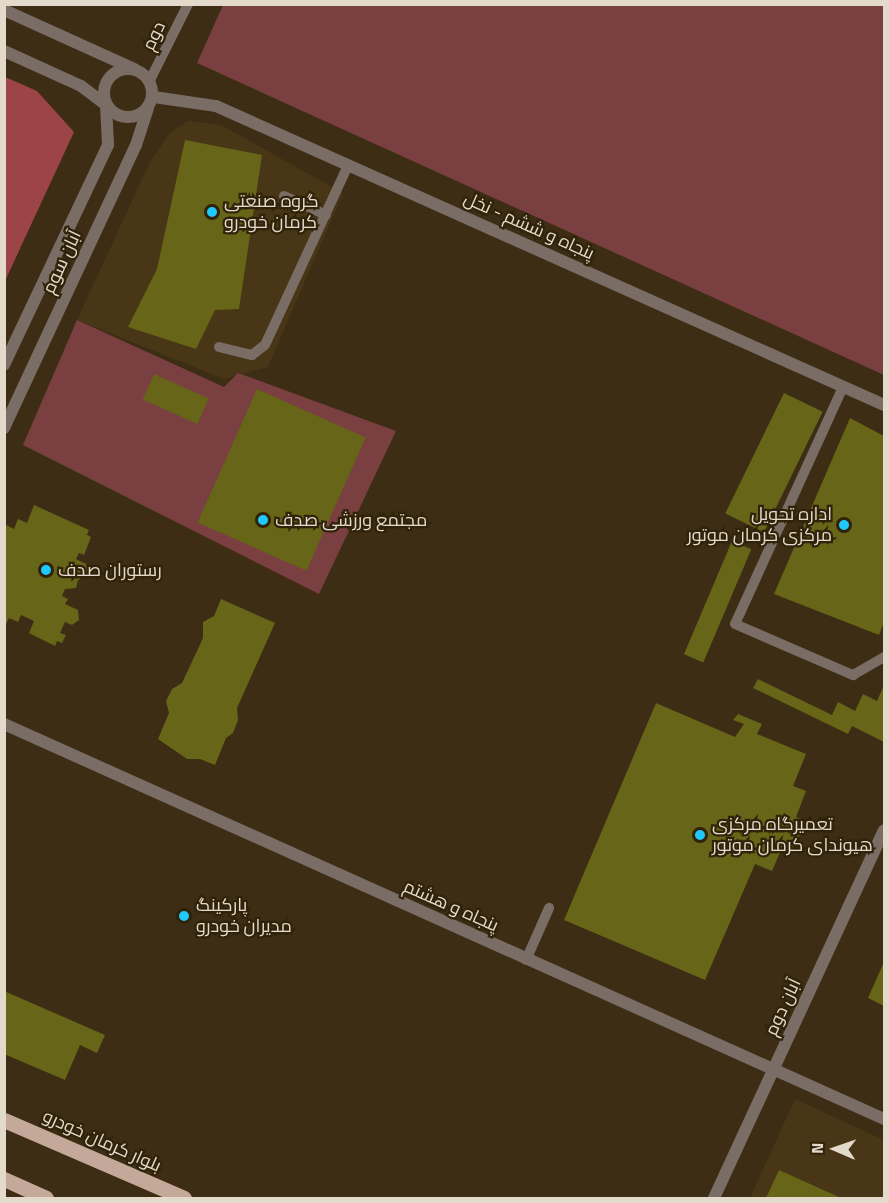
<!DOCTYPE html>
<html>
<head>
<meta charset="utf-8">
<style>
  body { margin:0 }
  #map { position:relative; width:889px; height:1203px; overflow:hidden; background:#3c2d14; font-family:"Titillium Web",Cairo,sans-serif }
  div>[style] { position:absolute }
  .built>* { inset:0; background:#493616 }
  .green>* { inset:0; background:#7a3f40 }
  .forest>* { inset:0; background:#9d4448 }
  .building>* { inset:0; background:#666518; transform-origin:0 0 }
  .service>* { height:10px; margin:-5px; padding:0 5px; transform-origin:5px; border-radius:5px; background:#7a6d66 }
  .tertiary>* { height:12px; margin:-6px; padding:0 6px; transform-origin:6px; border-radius:6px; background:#7a6d66 }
  .tertiary>.ring { margin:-6px; padding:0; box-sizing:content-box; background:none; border:12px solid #7a6d66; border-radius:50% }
  .primary>* { height:15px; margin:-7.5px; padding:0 7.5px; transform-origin:7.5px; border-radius:7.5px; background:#c4a99b }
  .dots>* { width:16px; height:16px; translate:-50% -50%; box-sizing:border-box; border:3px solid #31230a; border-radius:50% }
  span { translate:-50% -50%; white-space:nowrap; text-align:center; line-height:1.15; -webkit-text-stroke:4.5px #31230a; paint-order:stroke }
  .street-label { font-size:18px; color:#e4dacc }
  .poi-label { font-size:18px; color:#e4dacc }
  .left { translate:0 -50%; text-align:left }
  .right { translate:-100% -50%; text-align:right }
  .frame { position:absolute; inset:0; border:6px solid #e4dacc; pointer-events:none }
  .north { position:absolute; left:805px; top:1119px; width:60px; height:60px; -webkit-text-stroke:4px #31230a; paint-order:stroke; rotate:272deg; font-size:16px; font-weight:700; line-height:24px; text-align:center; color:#e4dacc }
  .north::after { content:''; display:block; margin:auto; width:21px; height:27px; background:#e4dacc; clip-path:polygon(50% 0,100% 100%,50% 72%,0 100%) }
</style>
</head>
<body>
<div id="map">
  <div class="built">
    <div style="clip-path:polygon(188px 121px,221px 125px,343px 193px,268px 367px,224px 379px,77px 320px,149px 164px,169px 134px)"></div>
    <div style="clip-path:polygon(795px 1099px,884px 1140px,884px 1198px,750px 1198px)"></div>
  </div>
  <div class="green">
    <div style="clip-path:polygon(223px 5px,884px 5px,884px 375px,197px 63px)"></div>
    <div style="clip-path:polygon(77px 320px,224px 387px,238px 373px,396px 431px,319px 594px,23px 445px)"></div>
  </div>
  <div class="forest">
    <div style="clip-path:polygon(5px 77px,37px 91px,74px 132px,5px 281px)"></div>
  </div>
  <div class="building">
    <div style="clip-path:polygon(185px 140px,262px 155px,239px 309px,215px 310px,196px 349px,128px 327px,157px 269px)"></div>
    <div style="left:154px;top:374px;width:60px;height:28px;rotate:24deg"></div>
    <div style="left:257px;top:389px;width:119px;height:146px;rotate:24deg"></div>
    <div style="left:784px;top:393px;width:43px;height:134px;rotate:26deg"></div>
    <div style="clip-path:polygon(850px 418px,884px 436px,884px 622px,879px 635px,774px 594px)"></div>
    <div style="clip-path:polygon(34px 505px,89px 530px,87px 535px,91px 537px,84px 555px,79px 553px,76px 559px,86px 564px,90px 576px,78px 580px,76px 588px,65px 589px,62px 596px,68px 599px,65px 604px,78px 610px,79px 620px,72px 625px,65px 622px,60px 633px,66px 635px,62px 643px,57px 641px,55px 646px,29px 633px,34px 621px,21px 615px,18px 622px,9px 618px,4px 628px,4px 529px,6px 525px,14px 529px,18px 519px,27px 523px)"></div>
    <div style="left:732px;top:541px;width:21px;height:123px;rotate:23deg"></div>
    <div style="clip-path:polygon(221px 599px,275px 623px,237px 708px,238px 720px,233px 733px,226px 738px,215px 765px,200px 759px,187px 759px,158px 739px,169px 713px,166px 701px,172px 689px,182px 683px,203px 638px,203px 622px,214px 616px)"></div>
    <div style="clip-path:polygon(758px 679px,832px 715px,838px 702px,855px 711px,863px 694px,877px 701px,884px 685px,884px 742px,852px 726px,848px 734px,753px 688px)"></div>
    <div style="clip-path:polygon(656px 703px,735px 737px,744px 724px,733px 720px,738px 714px,762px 724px,757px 734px,806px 754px,793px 786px,806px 791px,796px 817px,806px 821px,792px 853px,782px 848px,772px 871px,755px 864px,705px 980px,564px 920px)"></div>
    <div style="clip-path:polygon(884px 962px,884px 1006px,868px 998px)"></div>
    <div style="clip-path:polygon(4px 991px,105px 1035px,97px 1053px,80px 1045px,65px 1080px,4px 1054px)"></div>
    <div style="clip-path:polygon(779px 1170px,841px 1198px,766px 1198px)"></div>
  </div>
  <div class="service">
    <div style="left:149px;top:82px;width:87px;rotate:-63.4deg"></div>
    <div style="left:284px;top:196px;width:46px;rotate:24.3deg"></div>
    <div style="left:219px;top:347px;width:34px;rotate:14deg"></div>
    <div style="left:252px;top:355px;width:16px;rotate:-38deg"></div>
    <div style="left:265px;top:345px;width:198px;rotate:-65.2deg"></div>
    <div style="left:843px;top:387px;width:260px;rotate:114.5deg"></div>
    <div style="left:735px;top:624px;width:129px;rotate:23.4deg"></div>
    <div style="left:853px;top:675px;width:36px;rotate:-30deg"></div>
    <div style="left:526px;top:960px;width:57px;rotate:-66.1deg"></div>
  </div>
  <div class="tertiary">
    <div style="left:4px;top:10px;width:143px;rotate:24.4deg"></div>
    <div style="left:4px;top:51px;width:85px;rotate:24.4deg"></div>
    <div style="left:81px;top:86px;width:31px;rotate:37deg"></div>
    <div style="left:106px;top:105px;width:40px;rotate:87.1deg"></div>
    <div style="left:108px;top:145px;width:243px;rotate:115.3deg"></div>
    <div class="ring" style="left:104px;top:69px;width:36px;height:36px"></div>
    <div style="left:154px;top:97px;width:63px;rotate:8.3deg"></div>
    <div style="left:216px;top:106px;width:732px;rotate:24.11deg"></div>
    <div style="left:4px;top:428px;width:312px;rotate:-65deg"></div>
    <div style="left:136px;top:145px;width:38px;rotate:-72deg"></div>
    <div style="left:4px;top:724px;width:965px;rotate:24.17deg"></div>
    <div style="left:714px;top:1198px;width:405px;rotate:-65.2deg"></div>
  </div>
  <div class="primary">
    <div style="left:4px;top:1120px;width:196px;rotate:23.4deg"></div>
    <div style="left:4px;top:1179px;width:46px;rotate:24.3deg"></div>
  </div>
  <div class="dots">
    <div style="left:212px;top:212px;background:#20c9fd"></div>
    <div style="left:263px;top:520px;background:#20c9fd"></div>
    <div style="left:844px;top:525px;background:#20c9fd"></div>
    <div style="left:46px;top:570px;background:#20c9fd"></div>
    <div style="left:700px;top:835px;background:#20c9fd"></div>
    <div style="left:184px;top:916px;background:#20c9fd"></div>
  </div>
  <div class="street-label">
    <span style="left:154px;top:36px;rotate:-64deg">دوم</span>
    <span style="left:529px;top:226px;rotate:24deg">پنجاه و ششم - نخل</span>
    <span style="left:62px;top:262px;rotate:-65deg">آبان سوم</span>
    <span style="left:451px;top:906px;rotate:24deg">پنجاه و هشتم</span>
    <span style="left:783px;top:1007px;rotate:-65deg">آبان دوم</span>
    <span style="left:102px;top:1141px;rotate:24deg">بلوار کرمان خودرو</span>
  </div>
  <div class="poi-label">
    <span class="left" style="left:224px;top:212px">گروه صنعتی<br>کرمان خودرو</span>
    <span class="right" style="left:832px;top:525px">اداره تحویل<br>مرکزی کرمان موتور</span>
    <span class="left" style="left:275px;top:520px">مجتمع ورزشی صدف</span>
    <span class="left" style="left:58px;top:570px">رستوران صدف</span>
    <span class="left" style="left:712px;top:835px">تعمیرگاه مرکزی<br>هیوندای کرمان موتور</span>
    <span class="left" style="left:196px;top:916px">پارکینگ<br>مدیران خودرو</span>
  </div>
  <div class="frame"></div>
  <div class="north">N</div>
</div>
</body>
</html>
